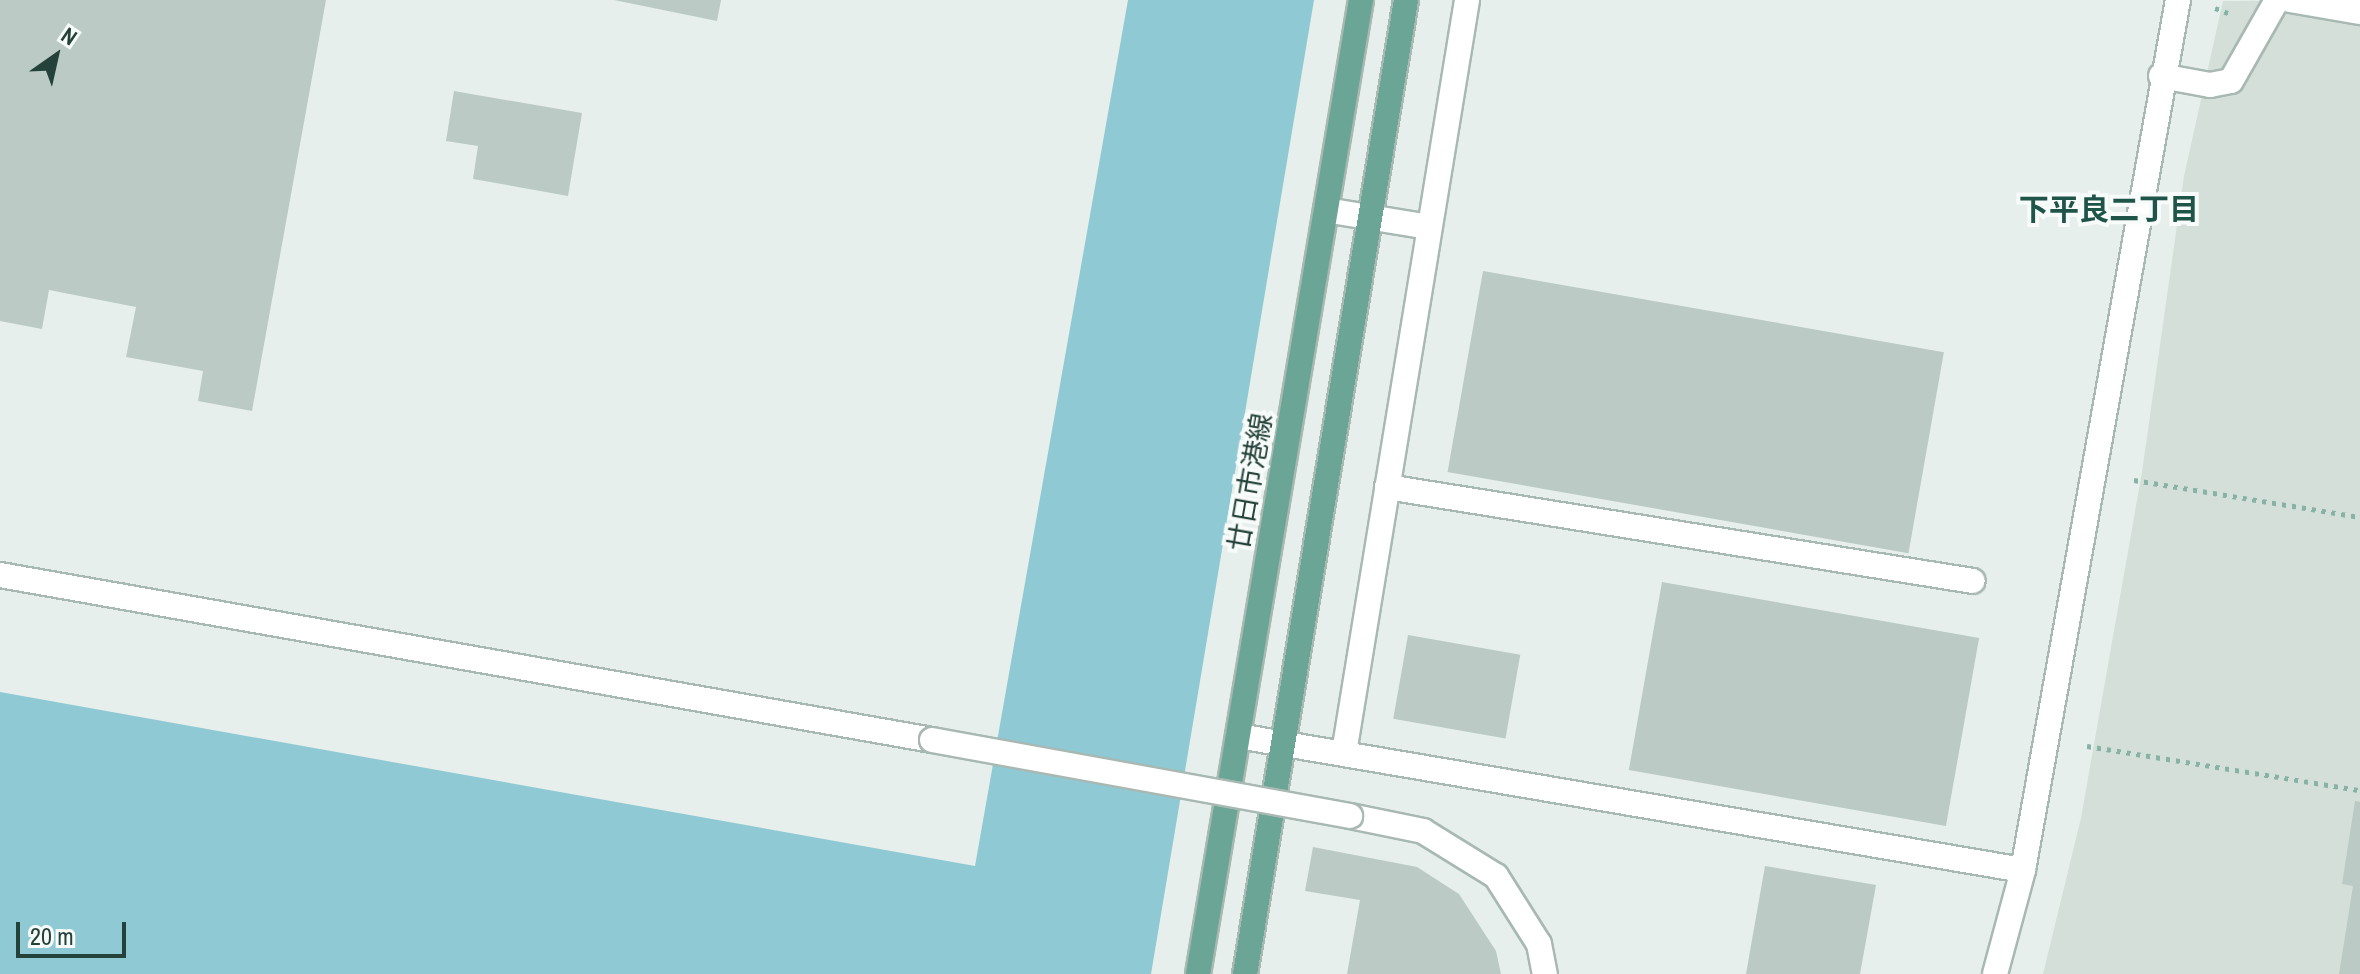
<!DOCTYPE html>
<html>
<head>
<meta charset="utf-8">
<style>
  body { margin:0 }
  #map { position:relative; width:2360px; height:974px; overflow:hidden; background:#e6efeb; font-family:"Archivo Narrow","Noto Sans JP",sans-serif }
  div>[style] { position:absolute }
  .built>* { inset:0; background:#d4dfda }
  .water>* { inset:0; background:#8ec9d4 }
  .building>* { inset:0; background:#bbcac4; transform-origin:0 0 }
  .path>* { height:5px; margin-top:-2.5px; transform-origin:0; background:repeating-linear-gradient(90deg,#86b3a5 0 4px,transparent 0 10px) }
  .roads { filter:drop-shadow(2px 0 #a8b8b2) drop-shadow(-2px 0 #a8b8b2) drop-shadow(0 2px #a8b8b2) drop-shadow(0 -2px #a8b8b2) }
  .minor>* { height:24px; margin:-12px; padding:0 12px; transform-origin:12px; border-radius:12px; background:#fff }
  .major>* { height:24px; margin:-12px; padding:0 12px; transform-origin:12px; border-radius:12px; background:#6aa596 }
  .bridges { filter:drop-shadow(2px 0 #a8b8b2) drop-shadow(-2px 0 #a8b8b2) drop-shadow(0 2px #a8b8b2) drop-shadow(0 -2px #a8b8b2) }
  .minor-bridge>* { height:24px; margin:-12px; padding:0 12px; transform-origin:12px; border-radius:12px; background:#fff }
  span { translate:-50% -50%; white-space:nowrap; text-align:center; line-height:1.15; -webkit-text-stroke:8px #f7fbf9; paint-order:stroke }
  .street-label { font-size:28px; color:#24423a }
  .neighbourhood-label { font-size:30px; color:#1f5548; font-weight:700 }
  .north { position:absolute; left:16px; top:16px; width:80px; height:80px; -webkit-text-stroke:6px #f7fbf9; paint-order:stroke; rotate:34deg; font-size:22px; font-weight:700; line-height:32px; text-align:center; color:#24423a }
  .north::after { content:''; display:block; margin:auto; width:28px; height:36px; background:#24423a; clip-path:polygon(50% 0,100% 100%,50% 72%,0 100%) }
  .scale { position:absolute; left:16px; top:922px; width:110px; height:36px; box-sizing:border-box; border:4px solid #24423a; border-top:0; padding-left:10px; font-size:24px; line-height:28px; white-space:nowrap; color:#24423a; -webkit-text-stroke:6px #f7fbf9; paint-order:stroke }
</style>
</head>
<body>
<div id="map">
  <div class="built">
    <div style="clip-path:polygon(2360px 0,2360px 974px,2043px 974px,2081px 818px,2142px 472px,2184px 176px,2223px 1px)"></div>
  </div>
  <div class="water">
    <div style="clip-path:polygon(1128px 0,1314px 0,1151px 974px,0 974px,0 692px,975px 866px)"></div>
  </div>
  <div class="building">
    <div style="clip-path:polygon(0 0,326px 0,252px 411px,198px 401px,203px 371px,126px 357px,136px 307px,49px 290px,42px 329px,0 321px)"></div>
    <div style="clip-path:polygon(614px 0,721px 0,717px 21px)"></div>
    <div style="clip-path:polygon(454px 91px,582px 113px,568px 196px,473px 179px,478px 146px,446px 141px)"></div>
    <div style="left:1483px;top:271px;width:468px;height:204px;rotate:10deg"></div>
    <div style="left:1662px;top:582px;width:322px;height:191px;rotate:10deg"></div>
    <div style="left:1408px;top:635px;width:114px;height:85px;rotate:10deg"></div>
    <div style="clip-path:polygon(2355px 801px,2360px 802px,2360px 974px,2339px 974px,2353px 886px,2342px 884px)"></div>
    <div style="clip-path:polygon(1313px 847px,1417px 867px,1459px 894px,1496px 951px,1501px 974px,1347px 974px,1360px 900px,1305px 891px)"></div>
    <div style="clip-path:polygon(1765px 866px,1876px 885px,1860px 974px,1746px 974px)"></div>
  </div>
  <div class="path">
    <div style="left:2215px;top:8px;width:19px;rotate:21deg"></div>
    <div style="left:2134px;top:480px;width:229px;rotate:9.3deg"></div>
    <div style="left:2087px;top:746px;width:277px;rotate:9.2deg"></div>
  </div>
  <div class="roads">
    <div class="minor">
      <div style="left:2290px;top:0;width:71px;rotate:9.7deg"></div>
      <div style="left:2161px;top:76px;width:50px;rotate:10.4deg"></div>
      <div style="left:2210px;top:85px;width:21px;rotate:-11deg"></div>
      <div style="left:2231px;top:81px;width:93px;rotate:-60.4deg"></div>
      <div style="left:1326px;top:210px;width:104px;rotate:9.4deg"></div>
      <div style="left:1387px;top:487px;width:593px;rotate:9.11deg"></div>
      <div style="left:0;top:575px;width:946px;rotate:10.04deg"></div>
      <div style="left:1238px;top:736px;width:796px;rotate:9.69deg"></div>
      <div style="left:1344px;top:753px;width:763px;rotate:-80.72deg"></div>
      <div style="left:1350px;top:816px;width:75px;rotate:11.6deg"></div>
      <div style="left:1423px;top:831px;width:86px;rotate:31.7deg"></div>
      <div style="left:1496px;top:876px;width:80px;rotate:57.7deg"></div>
      <div style="left:1539px;top:944px;width:31px;rotate:79deg"></div>
      <div style="left:1995px;top:974px;width:108px;rotate:-74.9deg"></div>
      <div style="left:2023px;top:870px;width:884px;rotate:-79.9deg"></div>
    </div>
    <div class="major">
      <div style="left:1198px;top:974px;width:988px;rotate:-80.5deg"></div>
      <div style="left:1245px;top:974px;width:987px;rotate:-80.61deg"></div>
    </div>
  </div>
  <div class="bridges">
    <div class="minor-bridge">
      <div style="left:932px;top:740px;width:425px;rotate:10.3deg"></div>
    </div>
  </div>
  <div class="street-label">
    <span style="left:1250px;top:482px;rotate:-80deg">廿日市港線</span>
  </div>
  <div class="neighbourhood-label">
    <span style="left:2109px;top:209px">下平良二丁目</span>
  </div>
  <div class="north">N</div>
  <div class="scale">20 m</div>
</div>
</body>
</html>
